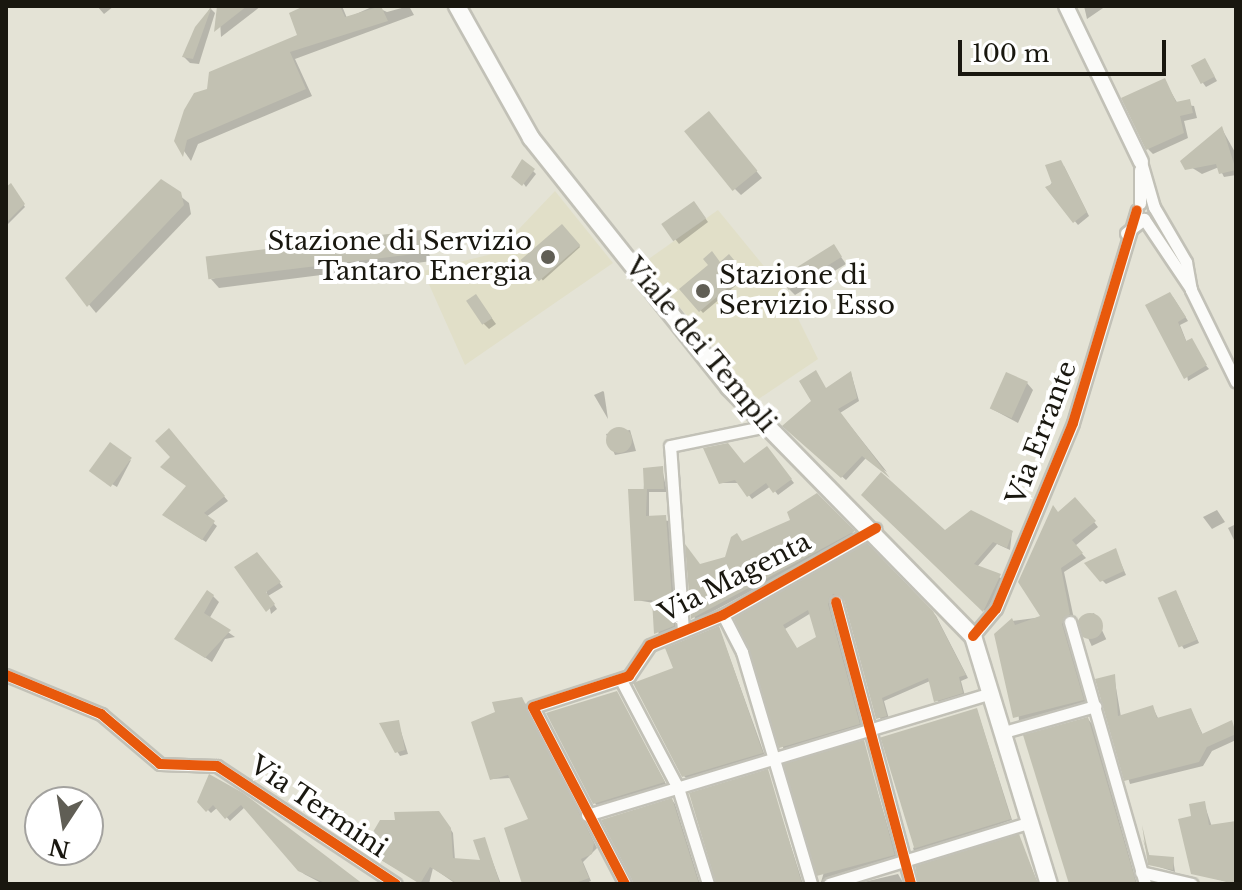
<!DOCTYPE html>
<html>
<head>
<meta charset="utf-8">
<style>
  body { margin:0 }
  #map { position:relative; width:1242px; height:890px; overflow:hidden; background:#e4e3d6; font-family:"Libre Baskerville",serif }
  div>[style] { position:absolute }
  .built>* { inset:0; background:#e1dfc8 }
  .shadow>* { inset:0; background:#0003; transform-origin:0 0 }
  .building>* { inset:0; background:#c2c1b2; transform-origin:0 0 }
  .round { border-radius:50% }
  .roads { filter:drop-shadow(2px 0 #c2c1b7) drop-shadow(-2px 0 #c2c1b7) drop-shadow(0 2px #c2c1b7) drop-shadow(0 -2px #c2c1b7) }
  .minor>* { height:11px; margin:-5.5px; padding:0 5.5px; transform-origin:5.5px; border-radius:5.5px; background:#fbfbf9 }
  .tertiary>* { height:14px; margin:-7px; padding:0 7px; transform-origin:7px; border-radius:7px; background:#fbfbf9 }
  .secondary>* { height:16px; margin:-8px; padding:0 8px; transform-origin:8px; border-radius:8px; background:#fbfbf9 }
  .cycleway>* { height:10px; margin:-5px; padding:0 5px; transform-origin:5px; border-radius:5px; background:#e8590c }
  .dots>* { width:22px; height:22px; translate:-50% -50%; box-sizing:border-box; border:4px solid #fff; border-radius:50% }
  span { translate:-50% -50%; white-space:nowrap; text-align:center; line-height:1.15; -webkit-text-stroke:8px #fff; paint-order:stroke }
  .poi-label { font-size:26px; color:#19170f }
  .right { translate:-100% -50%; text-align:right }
  .left { translate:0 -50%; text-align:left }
  .street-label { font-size:26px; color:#19170f }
  .frame { position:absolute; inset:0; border:8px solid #19170f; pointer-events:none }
  .north { position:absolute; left:24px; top:786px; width:80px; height:80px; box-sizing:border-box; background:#fff; border:2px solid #a3a29f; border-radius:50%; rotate:192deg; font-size:22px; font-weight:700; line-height:32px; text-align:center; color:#19170f }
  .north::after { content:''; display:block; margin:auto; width:28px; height:36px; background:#605e55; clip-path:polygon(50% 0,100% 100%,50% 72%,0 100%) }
  .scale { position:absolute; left:958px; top:40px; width:208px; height:36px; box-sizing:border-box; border:4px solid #19170f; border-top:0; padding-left:10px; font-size:24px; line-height:28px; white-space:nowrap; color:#19170f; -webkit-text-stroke:6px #fff; paint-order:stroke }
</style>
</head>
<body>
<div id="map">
  <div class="built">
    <div style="clip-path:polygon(555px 191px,613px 263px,465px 365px,423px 271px,496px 253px)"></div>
    <div style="clip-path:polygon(718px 210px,785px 292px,818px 359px,757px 400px,643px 263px)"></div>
  </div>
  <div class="shadow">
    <div style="clip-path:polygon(97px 6px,114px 6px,104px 14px)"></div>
    <div style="clip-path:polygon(219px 6px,261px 6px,221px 37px)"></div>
    <div style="clip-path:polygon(309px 6px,342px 6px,347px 18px,374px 6px,387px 12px,409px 6px,414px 15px,295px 59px,312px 96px,198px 144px,191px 161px,177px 141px,209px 91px,300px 36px)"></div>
    <div style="clip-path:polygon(1084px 6px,1106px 6px,1087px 19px)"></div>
    <div style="clip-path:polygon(210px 8px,215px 13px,199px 64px,190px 63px,184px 57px)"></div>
    <div style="clip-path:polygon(1205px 60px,1217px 81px,1206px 87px,1203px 83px)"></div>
    <div style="clip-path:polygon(1164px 80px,1178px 104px,1194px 106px,1197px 118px,1184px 121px,1188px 138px,1153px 154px,1148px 149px)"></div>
    <div style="clip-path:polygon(715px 120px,762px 178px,741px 195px,735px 189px)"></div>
    <div style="clip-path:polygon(1222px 129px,1236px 154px,1236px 175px,1224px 177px,1219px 167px,1202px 174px,1186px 164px)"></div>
    <div style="clip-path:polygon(1064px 166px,1089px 216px,1078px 225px,1048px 188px)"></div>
    <div style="clip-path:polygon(515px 171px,533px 171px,536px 174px,526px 187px)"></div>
    <div style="clip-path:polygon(161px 181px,189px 203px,191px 214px,96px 313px,68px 279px)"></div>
    <div style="clip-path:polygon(11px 186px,25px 207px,6px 226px,6px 192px)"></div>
    <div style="clip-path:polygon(697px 207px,708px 222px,679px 244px,665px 226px)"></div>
    <div style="left:562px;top:227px;width:27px;height:50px;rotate:48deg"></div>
    <div style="clip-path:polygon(420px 232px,432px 261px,219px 288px,211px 279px)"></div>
    <div style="clip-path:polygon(834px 247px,846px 264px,795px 295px,789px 289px)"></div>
    <div style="clip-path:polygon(729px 257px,746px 277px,703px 313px,682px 289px)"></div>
    <div style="clip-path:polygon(1173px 297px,1188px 321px,1180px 325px,1187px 343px,1209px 369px,1188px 381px)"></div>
    <div style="clip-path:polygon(481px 303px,496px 324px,489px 329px,483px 323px)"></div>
    <div style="clip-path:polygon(851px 373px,859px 401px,840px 413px,887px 472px,866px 458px,846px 480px,785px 426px)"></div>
    <div style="clip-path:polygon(1027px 383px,1033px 390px,1018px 423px,992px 409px)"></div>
    <div style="clip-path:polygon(603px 391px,604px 392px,608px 419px,594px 395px)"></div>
    <div style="clip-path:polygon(630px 430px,636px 451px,615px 455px,606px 434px)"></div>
    <div style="clip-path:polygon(172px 435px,228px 501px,206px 517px,217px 526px,206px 542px,168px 518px,188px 487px,173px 457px)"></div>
    <div style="clip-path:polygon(770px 452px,794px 483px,778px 495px,771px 486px,752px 499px,739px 483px,721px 483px)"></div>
    <div style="clip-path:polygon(131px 460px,117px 487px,95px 474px)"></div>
    <div style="clip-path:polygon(662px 468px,667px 492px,649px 492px,649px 518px,669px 521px,677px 629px,659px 636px,654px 603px,636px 600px,645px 470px)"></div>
    <div style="clip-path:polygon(817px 495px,855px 535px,695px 621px,688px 549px,700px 566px,726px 559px,742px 543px,793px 520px)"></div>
    <div style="clip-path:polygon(864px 495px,945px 532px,1012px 532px,1010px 550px,997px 544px,977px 567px,1003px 579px,986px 612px)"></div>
    <div style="clip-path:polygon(1080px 504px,1098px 527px,1075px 546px,1086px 558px,1064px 572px,1074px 619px,1065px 630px,1087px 705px,1019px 721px,1012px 621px,1043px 617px,1058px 514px)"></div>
    <div style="clip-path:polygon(1217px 510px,1225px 522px,1212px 529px,1203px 517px)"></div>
    <div style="clip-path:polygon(1236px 524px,1236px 544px,1228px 528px)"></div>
    <div style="clip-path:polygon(evenodd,866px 546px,936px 616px,968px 678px,961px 681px,965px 696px,939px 704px,930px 681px,884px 701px,889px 719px,881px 721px,847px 601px,837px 596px,830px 608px,862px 727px,784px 750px,737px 619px,866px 546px,811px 613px,818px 638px,797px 650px,785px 629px,811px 613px)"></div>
    <div style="clip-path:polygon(1115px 550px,1126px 575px,1106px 584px,1102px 580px)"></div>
    <div style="clip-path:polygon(260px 559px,283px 587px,268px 596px,277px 609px,271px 614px)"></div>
    <div style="clip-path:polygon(213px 596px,219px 602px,209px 619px,235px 637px,225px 639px,212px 662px,177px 639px)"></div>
    <div style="clip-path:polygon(1178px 596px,1199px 643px,1184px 649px,1182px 646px)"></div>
    <div style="left:1094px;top:613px;width:29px;height:16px;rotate:65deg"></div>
    <div style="clip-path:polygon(719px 628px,765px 756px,687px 779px,684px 776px)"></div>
    <div style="clip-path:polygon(1114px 676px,1121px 717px,1153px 708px,1159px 720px,1191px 710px,1203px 735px,1231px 722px,1236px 740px,1212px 751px,1203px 766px,1130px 784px,1098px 680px)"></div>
    <div style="clip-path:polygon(616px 693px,667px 786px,598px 807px,595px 803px)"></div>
    <div style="clip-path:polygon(525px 703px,597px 848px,583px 862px,591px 881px,584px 884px,524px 884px,531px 821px,512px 778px,491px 779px)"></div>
    <div style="clip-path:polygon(977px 710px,1012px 820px,917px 853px,913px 849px)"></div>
    <div style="clip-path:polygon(1088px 719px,1092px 724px,1137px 884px,1071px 884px)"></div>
    <div style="clip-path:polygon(398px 722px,408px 754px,400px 756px,382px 725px)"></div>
    <div style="clip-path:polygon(863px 743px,897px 858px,820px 884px,821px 882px)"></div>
    <div style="clip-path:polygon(767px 772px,803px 884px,717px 884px)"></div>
    <div style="clip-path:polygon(210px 777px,360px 884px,323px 884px,304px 874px,245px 807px,230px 821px,218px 807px,211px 813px,199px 801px)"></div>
    <div style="clip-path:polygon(672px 800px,675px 804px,700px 884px,663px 884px)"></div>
    <div style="clip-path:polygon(1204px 803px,1212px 827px,1236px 822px,1236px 884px,1193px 873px,1193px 817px)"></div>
    <div style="clip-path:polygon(442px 817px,453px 833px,455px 860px,483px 862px,484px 839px,501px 884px,456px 884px,433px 868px,429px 884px,422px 884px,368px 852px)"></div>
    <div style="clip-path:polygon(1019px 837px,1038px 884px,916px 884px,917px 868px)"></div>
    <div style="clip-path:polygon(1143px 839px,1150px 857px,1173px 859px,1175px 872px,1150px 864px)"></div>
    <div style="clip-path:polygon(898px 874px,904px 884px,855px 884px)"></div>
  </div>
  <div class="building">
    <div style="clip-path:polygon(212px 6px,193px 59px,182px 57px,195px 27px)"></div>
    <div style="clip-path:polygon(217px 6px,247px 6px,214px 32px)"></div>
    <div style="clip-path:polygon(304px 6px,340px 6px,345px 17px,381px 6px,388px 21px,290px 52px,306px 89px,187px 140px,183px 157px,174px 141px,184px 110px,194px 93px,207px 89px,209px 72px,297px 35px,289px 13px)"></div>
    <div style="left:1205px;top:58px;width:21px;height:16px;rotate:62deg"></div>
    <div style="clip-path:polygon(1165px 78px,1176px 102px,1190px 99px,1193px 113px,1180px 116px,1184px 133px,1146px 150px,1121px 98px)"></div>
    <div style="left:709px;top:111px;width:77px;height:32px;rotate:51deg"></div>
    <div style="clip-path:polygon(1222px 126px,1236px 170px,1219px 174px,1216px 164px,1185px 170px,1180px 161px)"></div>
    <div style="clip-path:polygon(522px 159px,535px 169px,522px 186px,511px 177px)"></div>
    <div style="clip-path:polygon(1061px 160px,1087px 212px,1073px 223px,1045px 187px,1052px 184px,1045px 165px)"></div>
    <div style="clip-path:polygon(161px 179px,181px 192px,184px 205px,87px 307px,65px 278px)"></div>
    <div style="clip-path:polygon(11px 183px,25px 204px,6px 223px,6px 187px)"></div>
    <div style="left:694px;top:201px;width:21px;height:40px;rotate:55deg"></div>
    <div style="left:562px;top:224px;width:28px;height:55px;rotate:49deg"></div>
    <div style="left:421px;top:230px;width:23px;height:217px;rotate:83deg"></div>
    <div style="left:834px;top:244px;width:15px;height:63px;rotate:58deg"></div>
    <div style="clip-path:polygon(712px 251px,720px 262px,729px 254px,745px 273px,699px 312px,679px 289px,708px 265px,703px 259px)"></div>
    <div style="clip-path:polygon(1170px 292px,1186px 317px,1178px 322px,1186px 341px,1192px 338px,1207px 365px,1184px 379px,1145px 305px)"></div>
    <div style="left:476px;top:294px;width:29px;height:12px;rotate:56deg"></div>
    <div style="clip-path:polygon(816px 370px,826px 388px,851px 371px,857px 398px,838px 409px,890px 478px,862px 456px,841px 478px,782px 426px,811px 401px,799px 381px)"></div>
    <div style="left:1006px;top:372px;width:24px;height:40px;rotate:24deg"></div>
    <div class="round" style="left:606px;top:427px;width:26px;height:26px"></div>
    <div style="clip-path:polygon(169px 428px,225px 496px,204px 513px,215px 521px,202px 540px,162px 515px,186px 486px,160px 467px,170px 457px,155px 441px)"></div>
    <div style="left:110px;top:442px;width:27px;height:36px;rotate:36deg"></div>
    <div style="clip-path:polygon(728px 443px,744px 463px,767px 446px,792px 479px,773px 493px,766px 483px,747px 497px,735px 480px,719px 484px,703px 448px)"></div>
    <div style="clip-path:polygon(663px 466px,664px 489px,647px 489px,646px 516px,666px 515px,674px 626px,654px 634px,652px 600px,634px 601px,628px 489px,644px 489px,643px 468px)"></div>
    <div style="clip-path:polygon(881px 472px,945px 530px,971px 510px,1013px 531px,1007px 548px,993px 542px,974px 564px,1001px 574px,983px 612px,861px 495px)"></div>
    <div style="clip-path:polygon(817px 493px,855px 531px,691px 619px,685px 544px,700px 564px,725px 557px,731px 537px,737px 533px,742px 541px,790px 520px,787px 512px)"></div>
    <div style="clip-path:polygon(1075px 497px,1096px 521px,1072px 540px,1083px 553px,1061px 568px,1070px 614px,1062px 624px,1084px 700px,1013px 718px,994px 634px,1012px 618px,1015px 625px,1040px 616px,1018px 582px,1053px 505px,1058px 512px)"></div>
    <div style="clip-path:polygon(evenodd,867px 543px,933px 611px,966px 675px,959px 677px,963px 693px,934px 702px,928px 678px,882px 698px,887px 716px,876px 719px,844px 600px,833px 594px,828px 604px,860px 724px,779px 748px,734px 618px,867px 543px,808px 610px,816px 637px,797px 648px,783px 625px,808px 610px)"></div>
    <div style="clip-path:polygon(1116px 548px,1124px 571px,1100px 582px,1084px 563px)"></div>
    <div style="clip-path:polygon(257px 552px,281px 582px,266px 592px,275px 604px,266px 612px,234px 567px)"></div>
    <div style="clip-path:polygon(207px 590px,214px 595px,204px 613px,231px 630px,205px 658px,174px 639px)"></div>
    <div style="left:1176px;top:590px;width:54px;height:20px;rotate:67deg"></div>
    <div class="round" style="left:1077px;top:613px;width:26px;height:26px"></div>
    <div style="clip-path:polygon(719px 626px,763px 753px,682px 777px,633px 683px,673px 668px,665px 648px)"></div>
    <div style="clip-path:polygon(1115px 674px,1118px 716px,1153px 705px,1157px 718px,1191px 708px,1202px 734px,1232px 720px,1236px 734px,1207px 747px,1199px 762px,1124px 781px,1095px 679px)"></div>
    <div style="clip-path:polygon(617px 691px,665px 782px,593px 804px,546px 713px)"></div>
    <div style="clip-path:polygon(522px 697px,594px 843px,592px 854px,581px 859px,589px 878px,573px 884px,522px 884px,504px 828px,528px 819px,508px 775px,490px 780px,471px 722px,495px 712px,492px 702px)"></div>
    <div style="left:977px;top:708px;width:116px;height:101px;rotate:73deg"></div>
    <div style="clip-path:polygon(1088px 717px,1133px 872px,1136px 884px,1069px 884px,1023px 735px)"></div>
    <div style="clip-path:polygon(399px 720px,405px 750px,395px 753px,379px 723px)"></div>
    <div style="left:864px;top:740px;width:119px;height:84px;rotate:75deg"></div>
    <div style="clip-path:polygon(768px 769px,802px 884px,716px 884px,689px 793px)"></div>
    <div style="clip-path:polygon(209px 774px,243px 793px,363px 884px,327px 884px,298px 871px,241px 805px,225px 819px,213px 805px,206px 812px,197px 802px)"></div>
    <div style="clip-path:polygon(672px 798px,699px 884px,634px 884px,601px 820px)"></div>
    <div style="clip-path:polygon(1205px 801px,1209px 825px,1236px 821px,1236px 884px,1191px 874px,1178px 819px,1191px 816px,1189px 804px)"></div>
    <div style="clip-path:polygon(439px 811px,451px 828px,453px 858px,480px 860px,473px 840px,485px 837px,500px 884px,458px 884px,430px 867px,420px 884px,363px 849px,380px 820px,395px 820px,394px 812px)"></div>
    <div style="clip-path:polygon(1142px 825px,1149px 855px,1174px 857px,1173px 870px,1148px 865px)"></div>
    <div style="clip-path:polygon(1019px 834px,1038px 884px,919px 884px,915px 866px)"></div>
  </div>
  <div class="roads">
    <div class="minor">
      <div style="left:1141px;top:162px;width:47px;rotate:73.9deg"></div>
      <div style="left:1154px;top:207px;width:64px;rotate:59.8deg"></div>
      <div style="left:1186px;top:262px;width:28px;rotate:80deg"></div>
      <div style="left:1191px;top:290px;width:102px;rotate:63.9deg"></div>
      <div style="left:1140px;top:170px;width:33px;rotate:90deg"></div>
      <div style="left:1126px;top:233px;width:23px;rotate:-38deg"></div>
      <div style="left:1144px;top:219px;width:84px;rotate:56.1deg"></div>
      <div style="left:836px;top:602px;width:292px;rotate:75.1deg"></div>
      <div style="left:723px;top:615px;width:42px;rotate:62.8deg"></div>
      <div style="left:742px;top:652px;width:242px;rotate:73.4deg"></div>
      <div style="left:1070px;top:622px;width:273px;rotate:74deg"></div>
      <div style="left:683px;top:631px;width:185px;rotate:-94deg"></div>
      <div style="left:670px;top:446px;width:99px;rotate:-11.7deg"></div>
      <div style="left:973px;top:636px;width:35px;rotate:-50deg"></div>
      <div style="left:996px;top:609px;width:201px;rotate:-67.5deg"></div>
      <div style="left:1073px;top:423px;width:222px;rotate:-73.3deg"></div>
      <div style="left:6px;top:675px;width:103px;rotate:22.3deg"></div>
      <div style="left:101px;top:714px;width:77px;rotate:40.3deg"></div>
      <div style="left:160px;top:764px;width:57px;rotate:2deg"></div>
      <div style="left:217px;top:766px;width:214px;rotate:33.4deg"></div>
      <div style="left:621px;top:680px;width:122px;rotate:62.2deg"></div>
      <div style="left:678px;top:788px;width:101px;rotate:72.6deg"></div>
      <div style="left:1004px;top:732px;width:95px;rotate:-15.9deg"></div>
      <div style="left:587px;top:815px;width:423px;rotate:-16.8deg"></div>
      <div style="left:1141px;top:872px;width:52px;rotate:13.2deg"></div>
      <div style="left:625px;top:884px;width:199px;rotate:-117.5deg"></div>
      <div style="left:533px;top:707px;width:101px;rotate:-17.9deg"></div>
      <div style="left:629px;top:676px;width:37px;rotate:-56deg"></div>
      <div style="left:650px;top:645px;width:79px;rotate:-22.3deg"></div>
      <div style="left:723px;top:615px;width:175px;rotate:-29.5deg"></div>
      <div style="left:829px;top:884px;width:210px;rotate:-17.1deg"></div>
    </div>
    <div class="tertiary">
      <div style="left:1066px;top:6px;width:173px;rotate:64.3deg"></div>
    </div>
    <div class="secondary">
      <div style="left:457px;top:6px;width:151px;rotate:60.7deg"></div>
      <div style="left:531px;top:138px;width:318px;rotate:51.5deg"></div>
      <div style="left:729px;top:387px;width:349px;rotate:45.6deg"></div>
      <div style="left:973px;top:636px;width:259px;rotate:73deg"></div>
    </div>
  </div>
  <div class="cycleway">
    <div style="left:836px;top:602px;width:292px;rotate:75.1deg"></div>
    <div style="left:973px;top:636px;width:35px;rotate:-50deg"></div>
    <div style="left:996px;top:609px;width:201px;rotate:-67.5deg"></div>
    <div style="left:1073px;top:423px;width:222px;rotate:-73.3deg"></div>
    <div style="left:6px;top:675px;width:103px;rotate:22.3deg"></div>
    <div style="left:101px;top:714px;width:77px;rotate:40.3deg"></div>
    <div style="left:160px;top:764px;width:57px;rotate:2deg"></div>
    <div style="left:217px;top:766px;width:214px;rotate:33.4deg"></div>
    <div style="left:625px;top:884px;width:199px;rotate:-117.5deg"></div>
    <div style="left:533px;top:707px;width:101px;rotate:-17.9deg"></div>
    <div style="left:629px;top:676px;width:37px;rotate:-56deg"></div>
    <div style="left:650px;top:645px;width:79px;rotate:-22.3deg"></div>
    <div style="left:723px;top:615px;width:176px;rotate:-29.6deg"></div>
  </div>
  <div class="dots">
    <div style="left:548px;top:257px;background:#605e55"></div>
    <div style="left:703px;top:291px;background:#605e55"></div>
  </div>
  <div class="poi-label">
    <span class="right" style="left:532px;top:257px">Stazione di Servizio<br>Tantaro Energia</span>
    <span class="left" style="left:719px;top:291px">Stazione di<br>Servizio Esso</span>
  </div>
  <div class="street-label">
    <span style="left:700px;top:345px;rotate:50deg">Viale dei Templi</span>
    <span style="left:1042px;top:433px;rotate:-69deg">Via Errante</span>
    <span style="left:735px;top:578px;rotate:-27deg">Via Magenta</span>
    <span style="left:318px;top:807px;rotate:34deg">Via Termini</span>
  </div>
  <div class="frame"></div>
  <div class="north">N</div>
  <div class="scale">100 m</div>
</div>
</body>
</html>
